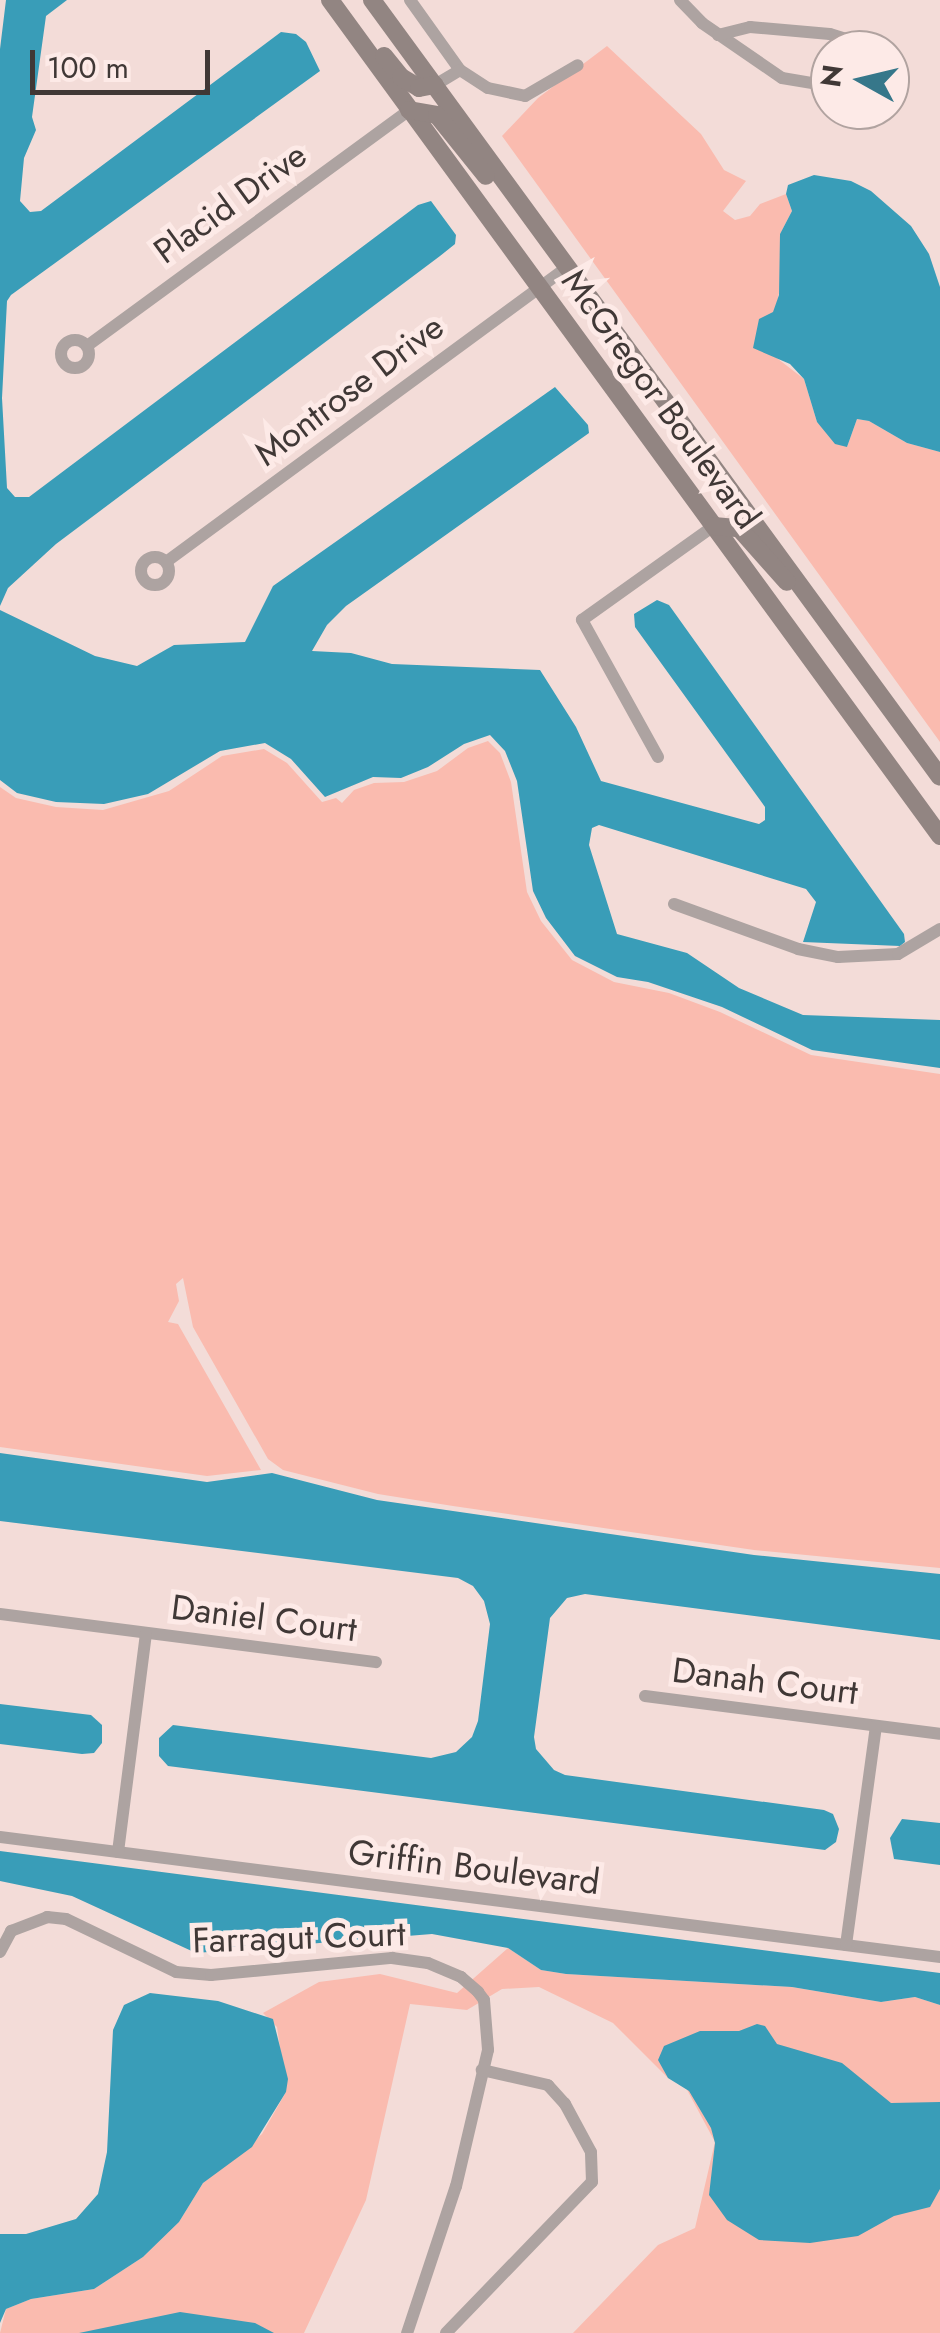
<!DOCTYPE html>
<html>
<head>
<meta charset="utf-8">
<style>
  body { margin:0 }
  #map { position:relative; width:940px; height:2333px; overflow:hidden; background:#f3dcd8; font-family:Jost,sans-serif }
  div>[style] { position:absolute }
  .green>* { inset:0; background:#fabbaf }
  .water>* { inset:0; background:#399db8 }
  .street>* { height:12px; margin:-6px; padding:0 6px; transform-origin:6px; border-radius:6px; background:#ada3a1 }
  .street>.ring { margin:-6px; padding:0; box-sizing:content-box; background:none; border:12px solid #ada3a1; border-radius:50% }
  .secondary>* { height:18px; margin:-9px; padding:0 9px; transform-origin:9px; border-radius:9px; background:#928582 }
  span { translate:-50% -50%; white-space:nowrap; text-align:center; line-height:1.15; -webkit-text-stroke:10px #fdeae7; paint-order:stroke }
  .street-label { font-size:35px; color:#403836 }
  .north { position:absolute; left:810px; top:30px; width:100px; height:100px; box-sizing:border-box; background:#fdeae7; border:2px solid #b1a3a0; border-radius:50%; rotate:278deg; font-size:28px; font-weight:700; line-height:40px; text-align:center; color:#403836 }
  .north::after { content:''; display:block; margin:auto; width:35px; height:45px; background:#36778a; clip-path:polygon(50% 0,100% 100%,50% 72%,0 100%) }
  .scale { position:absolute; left:30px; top:50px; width:180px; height:45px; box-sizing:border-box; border:5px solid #403836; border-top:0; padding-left:12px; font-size:30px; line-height:35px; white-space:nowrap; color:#403836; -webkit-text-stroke:8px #fdeae7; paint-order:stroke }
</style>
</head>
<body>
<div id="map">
  <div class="green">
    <div style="clip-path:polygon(607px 46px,701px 134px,724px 170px,746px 181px,723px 211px,735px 220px,750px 216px,760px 204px,786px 194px,792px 211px,780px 234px,782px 275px,769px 352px,804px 379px,817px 422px,847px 447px,857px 419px,869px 421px,907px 443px,940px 452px,940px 742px,502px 136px,538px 98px)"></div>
    <div style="clip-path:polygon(488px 741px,500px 753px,511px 782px,527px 892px,541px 921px,572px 960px,614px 982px,669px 993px,720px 1012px,811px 1055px,940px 1074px,940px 1568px,754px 1550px,453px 1506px,378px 1494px,283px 1470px,268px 1459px,193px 1327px,183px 1278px,176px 1284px,179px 1301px,168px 1322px,178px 1324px,261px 1470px,207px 1476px,0 1447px,0 787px,16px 798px,56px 807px,103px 810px,169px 791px,222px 756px,264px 749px,287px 763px,322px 802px,336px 798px,342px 803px,354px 790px,374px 783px,404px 782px,437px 771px,468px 748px)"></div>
    <div style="clip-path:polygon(508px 1948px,541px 1970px,566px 1974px,792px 1987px,881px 2002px,915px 1997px,940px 2005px,940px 2333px,573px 2333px,658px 2245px,695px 2228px,715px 2142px,685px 2086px,668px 2078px,613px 2023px,539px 1987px,502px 1989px,467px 2010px,410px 2004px,366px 2200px,304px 2333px,0 2333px,6px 2309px,31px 2299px,94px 2289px,143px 2257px,179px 2222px,203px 2183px,262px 2134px,286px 2092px,277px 2027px,263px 2013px,319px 1982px,380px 1974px,457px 1993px)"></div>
  </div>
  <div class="water">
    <div style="clip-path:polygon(6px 0,67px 0,46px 16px,32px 117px,36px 130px,24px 158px,20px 201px,30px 212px,41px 211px,281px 32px,296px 34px,306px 42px,320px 71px,11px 295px,7px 301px,2px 398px,7px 488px,15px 497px,29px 497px,418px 205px,431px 201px,456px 235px,455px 244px,440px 256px,56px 544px,8px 588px,0 606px,0 49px)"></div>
    <div style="clip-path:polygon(814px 175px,851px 181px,871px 191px,911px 226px,929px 254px,940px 287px,940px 452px,907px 443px,869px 421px,857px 419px,847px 447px,835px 444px,817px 422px,804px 379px,790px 364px,753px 348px,759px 319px,773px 312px,779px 295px,780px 234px,792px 211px,786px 194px,788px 185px)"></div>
    <div style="clip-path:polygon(555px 387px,588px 425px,589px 433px,346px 606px,327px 625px,312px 651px,351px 653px,392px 664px,540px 670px,576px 727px,601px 781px,759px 824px,765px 820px,765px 807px,635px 627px,634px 614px,657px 600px,669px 605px,904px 934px,905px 942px,900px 946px,803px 942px,816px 902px,806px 889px,599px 825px,592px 828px,589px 845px,617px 934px,687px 953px,739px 988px,803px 1015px,940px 1020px,940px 1068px,812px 1050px,722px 1007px,648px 982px,617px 977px,575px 956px,546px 918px,533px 891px,517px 781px,505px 751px,490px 735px,464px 744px,428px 767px,401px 778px,373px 777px,325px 797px,291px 759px,265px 743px,220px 751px,148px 794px,104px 804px,56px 802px,17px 793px,0 780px,0 610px,95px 656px,137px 666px,174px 645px,245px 642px,273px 586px)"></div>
    <div style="clip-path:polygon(0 1453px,207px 1482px,272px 1473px,377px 1500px,453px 1511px,754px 1555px,940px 1574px,940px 1640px,585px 1594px,567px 1598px,550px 1618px,534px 1737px,536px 1749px,554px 1770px,565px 1775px,824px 1810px,833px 1814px,839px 1829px,836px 1842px,825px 1850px,168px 1766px,159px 1756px,159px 1738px,173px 1725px,431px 1758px,456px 1752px,472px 1737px,478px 1721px,490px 1624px,484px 1601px,473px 1586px,458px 1578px,0 1521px)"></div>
    <div style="clip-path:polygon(0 1704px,91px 1715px,102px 1725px,102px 1743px,94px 1753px,82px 1754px,0 1744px)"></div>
    <div style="clip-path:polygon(902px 1819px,940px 1823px,940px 1865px,894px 1859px,890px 1838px)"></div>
    <div style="clip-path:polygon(0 1851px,940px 1973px,940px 2005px,915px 1997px,881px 2002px,792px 1987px,566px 1974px,541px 1970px,508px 1948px,432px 1934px,196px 1953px,72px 1896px,0 1881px)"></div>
    <div style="clip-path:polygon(150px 1993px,218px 2001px,273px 2019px,288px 2079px,286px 2092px,252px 2147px,203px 2183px,179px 2222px,143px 2257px,94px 2289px,31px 2299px,6px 2309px,0 2323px,0 2234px,26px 2234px,76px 2219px,98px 2194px,107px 2152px,113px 2030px,124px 2005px)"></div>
    <div style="clip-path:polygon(757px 2024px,765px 2026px,777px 2044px,842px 2063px,891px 2103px,940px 2102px,940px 2189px,930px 2207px,894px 2216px,858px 2236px,810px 2243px,759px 2240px,727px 2220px,709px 2195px,715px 2143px,711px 2128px,689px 2091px,668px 2078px,658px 2060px,664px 2046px,700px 2031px,739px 2031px)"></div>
    <div style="clip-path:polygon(180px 2312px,255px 2323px,274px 2333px,79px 2333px)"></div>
  </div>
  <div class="street">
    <div style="left:410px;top:0;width:86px;rotate:54.5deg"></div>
    <div style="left:460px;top:70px;width:33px;rotate:33deg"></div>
    <div style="left:488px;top:88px;width:38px;rotate:12deg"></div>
    <div style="left:525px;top:96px;width:61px;rotate:-30.3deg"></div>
    <div style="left:680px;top:0;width:32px;rotate:46deg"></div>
    <div style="left:702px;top:23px;width:97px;rotate:34.5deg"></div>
    <div style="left:782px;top:78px;width:49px;rotate:9.5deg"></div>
    <div style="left:718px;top:35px;width:33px;rotate:-14deg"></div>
    <div style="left:750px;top:27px;width:80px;rotate:5deg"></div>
    <div style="left:830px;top:34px;width:21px;rotate:17deg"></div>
    <div style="left:850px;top:40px;width:10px;rotate:73deg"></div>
    <div style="left:435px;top:85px;width:29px;rotate:-31deg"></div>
    <div class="ring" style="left:61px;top:340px;width:16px;height:16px"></div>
    <div style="left:87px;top:346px;width:399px;rotate:-36.2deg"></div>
    <div class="ring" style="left:141px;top:557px;width:16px;height:16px"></div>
    <div style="left:166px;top:562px;width:498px;rotate:-36.3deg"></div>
    <div style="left:658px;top:757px;width:157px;rotate:-119deg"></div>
    <div style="left:582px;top:620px;width:162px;rotate:-35.5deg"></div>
    <div style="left:674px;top:904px;width:132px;rotate:19.9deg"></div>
    <div style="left:798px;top:949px;width:41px;rotate:11.3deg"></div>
    <div style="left:838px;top:957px;width:60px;rotate:-2.9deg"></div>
    <div style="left:898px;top:954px;width:49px;rotate:-30.8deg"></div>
    <div style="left:0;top:1614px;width:379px;rotate:7.3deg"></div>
    <div style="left:645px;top:1696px;width:297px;rotate:7.3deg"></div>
    <div style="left:0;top:1837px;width:948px;rotate:7.28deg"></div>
    <div style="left:118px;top:1852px;width:220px;rotate:-82.7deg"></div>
    <div style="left:846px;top:1945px;width:221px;rotate:-82.2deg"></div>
    <div style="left:0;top:1952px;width:24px;rotate:-62deg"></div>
    <div style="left:11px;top:1931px;width:39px;rotate:-21deg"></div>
    <div style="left:47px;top:1917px;width:19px;rotate:6deg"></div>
    <div style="left:66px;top:1919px;width:122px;rotate:25.7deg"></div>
    <div style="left:176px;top:1972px;width:35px;rotate:5deg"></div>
    <div style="left:211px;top:1975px;width:182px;rotate:-5.4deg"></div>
    <div style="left:392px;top:1958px;width:36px;rotate:8deg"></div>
    <div style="left:428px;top:1963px;width:36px;rotate:23deg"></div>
    <div style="left:461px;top:1977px;width:23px;rotate:41deg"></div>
    <div style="left:478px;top:1992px;width:10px;rotate:53deg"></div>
    <div style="left:484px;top:2000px;width:50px;rotate:85.4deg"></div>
    <div style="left:488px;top:2050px;width:140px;rotate:103.2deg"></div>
    <div style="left:456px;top:2186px;width:155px;rotate:108.4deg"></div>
    <div style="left:446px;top:2333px;width:210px;rotate:-46deg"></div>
    <div style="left:592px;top:2182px;width:30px;rotate:-92deg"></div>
    <div style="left:591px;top:2152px;width:55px;rotate:-118.4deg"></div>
    <div style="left:565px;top:2104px;width:25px;rotate:-132deg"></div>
    <div style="left:548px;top:2085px;width:68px;rotate:-167.2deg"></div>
  </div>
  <div class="secondary">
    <div style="left:330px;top:0;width:1035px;rotate:53.88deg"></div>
    <div style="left:372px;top:0;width:962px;rotate:53.83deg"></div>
    <div style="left:384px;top:56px;width:27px;rotate:51deg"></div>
    <div style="left:401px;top:77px;width:21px;rotate:31deg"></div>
    <div style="left:419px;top:88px;width:16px;rotate:-11deg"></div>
    <div style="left:409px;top:110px;width:28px;rotate:10deg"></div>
    <div style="left:437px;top:115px;width:78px;rotate:51.2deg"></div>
    <div style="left:714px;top:526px;width:25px;rotate:5deg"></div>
    <div style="left:739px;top:528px;width:72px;rotate:48.4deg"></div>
  </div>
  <div class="street-label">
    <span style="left:230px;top:203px;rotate:-36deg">Placid Drive</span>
    <span style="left:349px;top:390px;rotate:-37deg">Montrose Drive</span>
    <span style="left:661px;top:399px;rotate:54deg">McGregor Boulevard</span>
    <span style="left:264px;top:1618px;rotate:7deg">Daniel Court</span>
    <span style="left:765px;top:1681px;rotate:7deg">Danah Court</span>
    <span style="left:474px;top:1867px;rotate:7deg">Griffin Boulevard</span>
    <span style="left:299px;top:1937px;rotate:-2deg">Farragut Court</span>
  </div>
  <div class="north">N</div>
  <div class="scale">100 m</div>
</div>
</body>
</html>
